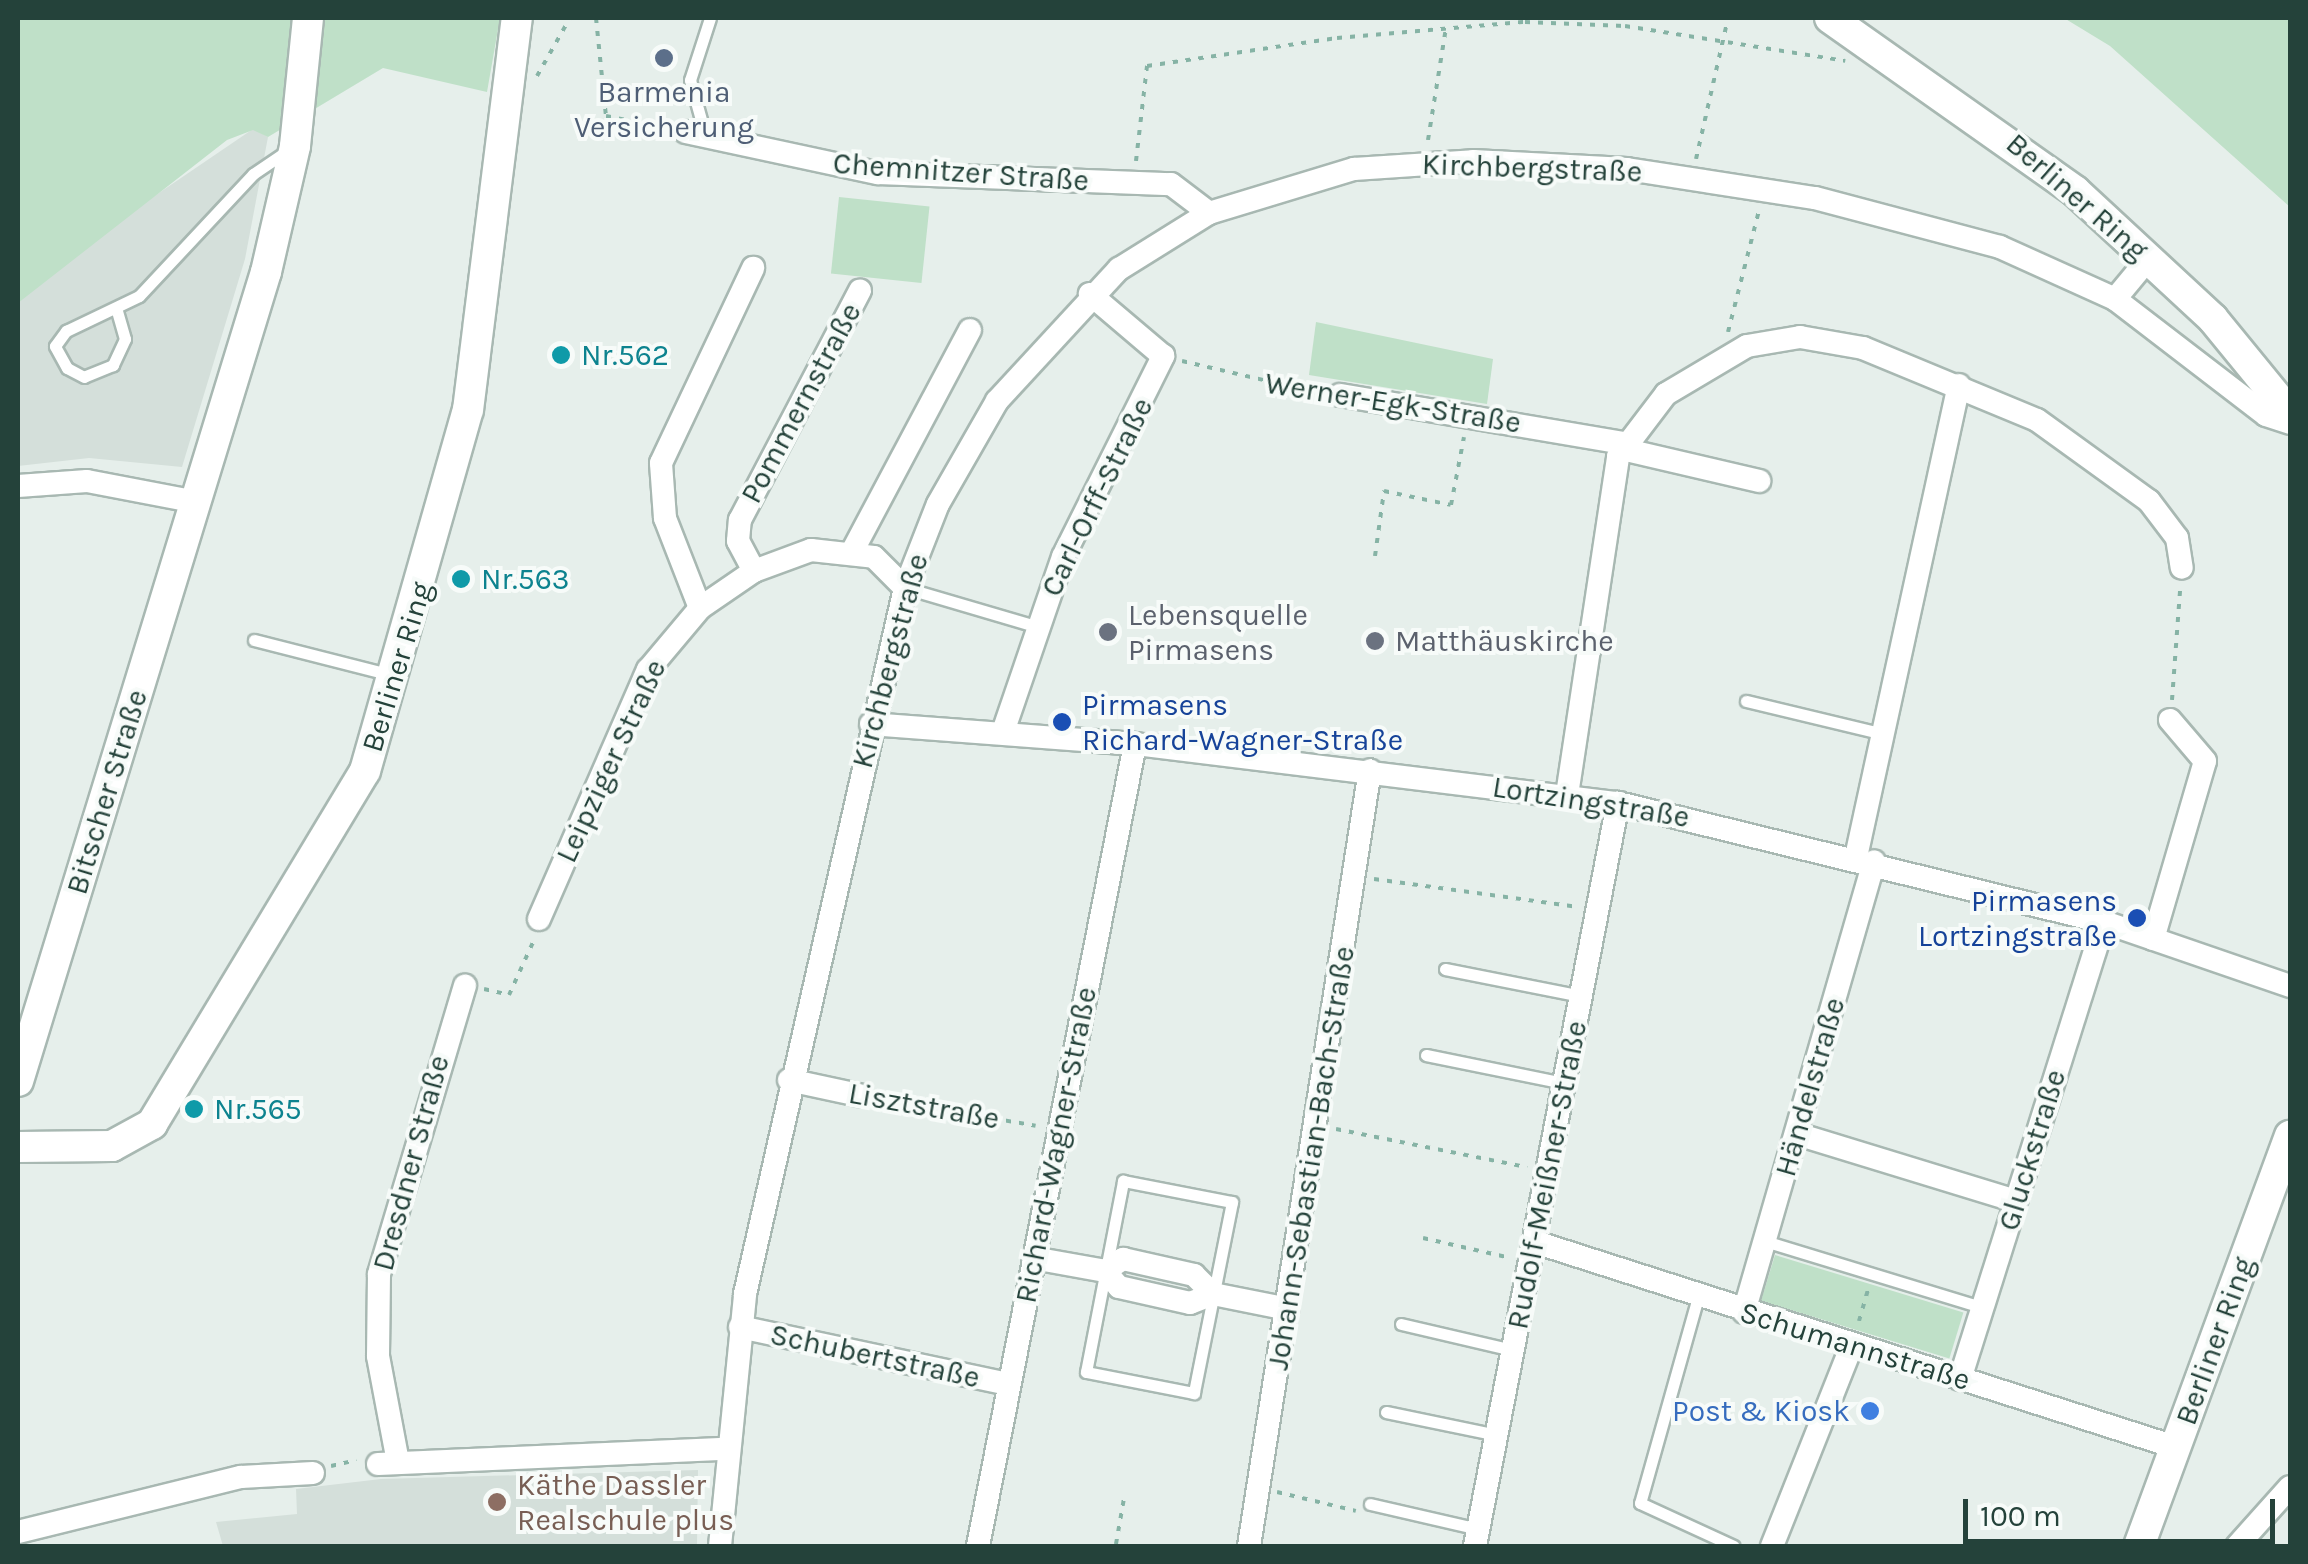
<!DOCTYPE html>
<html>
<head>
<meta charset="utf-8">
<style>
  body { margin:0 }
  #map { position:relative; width:2308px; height:1564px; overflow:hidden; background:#e6efeb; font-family:Karla,sans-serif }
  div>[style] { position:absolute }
  .built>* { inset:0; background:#d4dfda }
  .green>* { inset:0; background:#bfe0c8; transform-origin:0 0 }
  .path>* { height:4px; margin-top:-2px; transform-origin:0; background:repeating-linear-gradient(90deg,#86b3a5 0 5px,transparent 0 13px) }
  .roads { filter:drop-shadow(2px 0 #a8b8b2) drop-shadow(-2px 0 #a8b8b2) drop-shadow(0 2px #a8b8b2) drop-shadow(0 -2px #a8b8b2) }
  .lane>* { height:11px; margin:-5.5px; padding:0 5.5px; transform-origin:5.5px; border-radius:5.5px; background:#fff }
  .street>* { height:22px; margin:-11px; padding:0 11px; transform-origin:11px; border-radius:11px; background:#fff }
  .secondary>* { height:30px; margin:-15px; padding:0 15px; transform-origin:15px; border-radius:15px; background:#fff }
  .dots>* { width:28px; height:28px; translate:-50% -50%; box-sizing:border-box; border:5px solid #f7fbf9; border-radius:50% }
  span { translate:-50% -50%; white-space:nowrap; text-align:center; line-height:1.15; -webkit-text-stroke:8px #f7fbf9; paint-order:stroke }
  .service-label { font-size:30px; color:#4e5e75 }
  .street-label { font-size:30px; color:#24423a }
  .culture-label { font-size:30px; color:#0d838f }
  .left { translate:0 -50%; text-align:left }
  .worship-label { font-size:30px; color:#5b616d }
  .transit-label { font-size:30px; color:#164399 }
  .right { translate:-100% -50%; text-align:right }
  .shop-label { font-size:30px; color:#366cbe }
  .education-label { font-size:30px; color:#785e54 }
  .frame { position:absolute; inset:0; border:20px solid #24423a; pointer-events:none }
  .scale { position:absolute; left:1963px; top:1499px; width:312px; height:45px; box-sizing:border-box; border:5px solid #24423a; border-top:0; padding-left:12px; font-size:30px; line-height:35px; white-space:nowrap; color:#24423a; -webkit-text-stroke:8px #f7fbf9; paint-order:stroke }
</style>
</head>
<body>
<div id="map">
  <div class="built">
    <div style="clip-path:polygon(253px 129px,268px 137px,245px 259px,182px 467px,89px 458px,18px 466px,18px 303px,78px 248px)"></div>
    <div style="clip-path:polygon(698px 1470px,697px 1546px,223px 1546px,216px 1522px,297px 1514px,296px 1489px,381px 1479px)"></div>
  </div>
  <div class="green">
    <div style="clip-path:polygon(18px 18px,500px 18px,487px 92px,383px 68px,268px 137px,253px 130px,227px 140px,18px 303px)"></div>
    <div style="clip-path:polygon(2064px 18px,2290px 18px,2290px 207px,2110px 46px)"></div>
    <div style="left:839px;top:197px;width:91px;height:77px;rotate:6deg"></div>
    <div style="clip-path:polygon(1316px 322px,1493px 359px,1487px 404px,1309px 375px)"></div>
    <div style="left:1775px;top:1255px;width:197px;height:48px;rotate:17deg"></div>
  </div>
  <div class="path">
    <div style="left:596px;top:18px;width:99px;rotate:84.2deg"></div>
    <div style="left:606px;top:116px;width:62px;rotate:11.1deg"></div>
    <div style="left:537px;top:76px;width:67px;rotate:-60.4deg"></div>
    <div style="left:1428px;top:140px;width:114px;rotate:-80.9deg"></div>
    <div style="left:1696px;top:159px;width:145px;rotate:-77.2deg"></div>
    <div style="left:1136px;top:161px;width:96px;rotate:-83.4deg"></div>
    <div style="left:1147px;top:66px;width:192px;rotate:-8.4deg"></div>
    <div style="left:1337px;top:38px;width:189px;rotate:-4.9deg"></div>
    <div style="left:1525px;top:22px;width:100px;rotate:2.3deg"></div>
    <div style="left:1625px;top:26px;width:223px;rotate:9deg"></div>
    <div style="left:1728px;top:332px;width:126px;rotate:-75.7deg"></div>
    <div style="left:1182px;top:361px;width:141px;rotate:13.1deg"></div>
    <div style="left:1375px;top:556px;width:66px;rotate:-82.1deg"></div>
    <div style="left:1384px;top:491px;width:68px;rotate:11.8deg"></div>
    <div style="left:1451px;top:505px;width:69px;rotate:-79.2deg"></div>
    <div style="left:2172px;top:700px;width:110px;rotate:-85.8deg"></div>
    <div style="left:1374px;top:879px;width:206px;rotate:7.8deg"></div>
    <div style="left:484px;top:989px;width:26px;rotate:13deg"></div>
    <div style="left:509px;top:995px;width:63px;rotate:-65.5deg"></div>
    <div style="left:878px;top:1098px;width:160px;rotate:10deg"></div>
    <div style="left:1336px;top:1129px;width:195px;rotate:11.3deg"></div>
    <div style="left:1423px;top:1238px;width:90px;rotate:12.8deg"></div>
    <div style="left:1859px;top:1321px;width:35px;rotate:-74deg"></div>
    <div style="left:331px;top:1466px;width:26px;rotate:-13deg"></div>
    <div style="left:1277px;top:1492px;width:81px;rotate:13.5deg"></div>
    <div style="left:1116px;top:1544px;width:47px;rotate:-80.1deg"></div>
    <div style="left:1115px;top:1546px;width:14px"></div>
  </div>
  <div class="roads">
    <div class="lane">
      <div style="left:705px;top:134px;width:56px;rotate:-105.5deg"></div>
      <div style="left:690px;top:80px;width:65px;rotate:-72.1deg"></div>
      <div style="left:117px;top:311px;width:29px;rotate:74deg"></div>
      <div style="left:125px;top:339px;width:29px;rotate:115deg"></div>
      <div style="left:113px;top:365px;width:31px;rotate:158deg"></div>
      <div style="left:84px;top:377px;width:19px;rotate:-152deg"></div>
      <div style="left:67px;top:368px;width:25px;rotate:-119deg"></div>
      <div style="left:55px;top:346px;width:19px;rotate:-54deg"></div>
      <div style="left:66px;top:331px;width:81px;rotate:-25.6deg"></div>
      <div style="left:139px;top:296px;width:167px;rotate:-46.9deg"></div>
      <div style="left:253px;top:174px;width:41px;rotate:-34.1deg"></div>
      <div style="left:906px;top:588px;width:134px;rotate:16.4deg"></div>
      <div style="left:254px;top:640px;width:141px;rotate:14.3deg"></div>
      <div style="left:1746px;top:701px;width:141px;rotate:13.5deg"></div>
      <div style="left:1445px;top:969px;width:139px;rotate:11.2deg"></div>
      <div style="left:1426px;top:1055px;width:141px;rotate:11.5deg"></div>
      <div style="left:1123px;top:1181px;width:111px;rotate:10.9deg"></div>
      <div style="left:1232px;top:1202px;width:195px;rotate:101.3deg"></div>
      <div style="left:1194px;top:1393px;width:110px;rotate:-169deg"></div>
      <div style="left:1086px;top:1372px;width:195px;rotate:-79deg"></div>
      <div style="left:1765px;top:1241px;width:229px;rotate:17deg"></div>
      <div style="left:1698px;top:1297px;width:214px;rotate:105.7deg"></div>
      <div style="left:1640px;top:1503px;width:103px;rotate:24.6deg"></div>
      <div style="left:1401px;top:1324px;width:115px;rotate:13.1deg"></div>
      <div style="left:1386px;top:1412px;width:113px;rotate:11.7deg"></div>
      <div style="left:1370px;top:1504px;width:111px;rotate:13deg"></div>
    </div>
    <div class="street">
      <div style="left:686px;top:132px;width:196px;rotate:12.1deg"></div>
      <div style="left:878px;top:173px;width:293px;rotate:2.2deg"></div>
      <div style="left:1171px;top:184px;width:48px;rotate:37.3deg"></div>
      <div style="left:2115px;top:299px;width:53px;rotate:-50.3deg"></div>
      <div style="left:1340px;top:395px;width:289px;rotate:9.6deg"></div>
      <div style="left:1622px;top:449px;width:141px;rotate:13.1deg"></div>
      <div style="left:18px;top:486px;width:69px;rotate:-4.1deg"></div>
      <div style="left:87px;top:481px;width:112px;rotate:10.8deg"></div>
      <div style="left:853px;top:550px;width:249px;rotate:-62deg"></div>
      <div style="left:754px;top:571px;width:34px;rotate:-118deg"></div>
      <div style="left:738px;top:541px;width:21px;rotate:-85deg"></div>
      <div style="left:740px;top:520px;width:259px;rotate:-62.4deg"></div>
      <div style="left:700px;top:608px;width:97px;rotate:-111.3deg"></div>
      <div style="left:665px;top:518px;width:55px;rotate:-94.2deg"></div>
      <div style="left:661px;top:463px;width:216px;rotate:-64.7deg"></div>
      <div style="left:871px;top:724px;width:265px;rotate:4.3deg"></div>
      <div style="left:1135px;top:744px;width:487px;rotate:7deg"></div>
      <div style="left:1618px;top:803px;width:500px;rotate:13.76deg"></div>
      <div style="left:2104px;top:922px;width:197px;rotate:19deg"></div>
      <div style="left:1003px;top:732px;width:185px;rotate:-71.1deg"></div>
      <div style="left:1063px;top:557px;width:225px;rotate:-63.5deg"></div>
      <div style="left:1163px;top:356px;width:96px;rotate:-139.7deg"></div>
      <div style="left:1567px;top:795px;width:342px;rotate:-81.4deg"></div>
      <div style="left:1618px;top:457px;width:79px;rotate:-52.7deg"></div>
      <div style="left:1666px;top:394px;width:94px;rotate:-30.7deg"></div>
      <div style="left:1747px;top:346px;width:54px;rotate:-9.6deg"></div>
      <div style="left:1800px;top:337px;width:64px;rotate:9.9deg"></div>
      <div style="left:1863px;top:348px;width:188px;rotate:22.5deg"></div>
      <div style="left:2037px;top:420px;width:138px;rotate:35.9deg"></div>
      <div style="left:2149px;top:501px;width:46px;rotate:52.9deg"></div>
      <div style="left:2177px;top:538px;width:30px;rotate:81deg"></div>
      <div style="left:1856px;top:857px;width:483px;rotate:-77.7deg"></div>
      <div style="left:539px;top:919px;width:272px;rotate:-66.4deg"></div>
      <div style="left:648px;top:670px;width:81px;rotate:-50deg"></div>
      <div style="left:700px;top:608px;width:65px;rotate:-34.4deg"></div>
      <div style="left:754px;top:571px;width:61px;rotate:-20.2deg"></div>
      <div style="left:811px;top:550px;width:63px;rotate:6.3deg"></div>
      <div style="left:874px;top:557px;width:44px;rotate:45deg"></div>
      <div style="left:2153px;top:939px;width:185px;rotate:-73.7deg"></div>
      <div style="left:2205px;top:761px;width:54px;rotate:-130.5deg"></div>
      <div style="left:789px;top:1080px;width:72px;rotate:12.1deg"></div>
      <div style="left:1797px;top:1134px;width:229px;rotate:17deg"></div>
      <div style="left:1535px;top:1242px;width:672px;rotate:17.76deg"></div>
      <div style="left:1033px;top:1258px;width:73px;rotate:10.2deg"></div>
      <div style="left:1105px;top:1271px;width:21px;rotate:49deg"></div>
      <div style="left:1119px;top:1287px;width:73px;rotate:12.7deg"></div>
      <div style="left:1190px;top:1303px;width:25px;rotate:-21deg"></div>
      <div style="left:1213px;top:1294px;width:76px;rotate:11.3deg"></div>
      <div style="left:1105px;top:1271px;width:22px;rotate:-34deg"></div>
      <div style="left:1123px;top:1259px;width:73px;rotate:12.7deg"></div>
      <div style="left:1194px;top:1275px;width:27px;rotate:45deg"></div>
      <div style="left:1744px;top:1312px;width:469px;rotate:-73.9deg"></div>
      <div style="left:740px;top:1327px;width:275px;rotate:12deg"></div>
      <div style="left:1960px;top:1379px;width:479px;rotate:-72.5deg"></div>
      <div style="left:398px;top:1462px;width:108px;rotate:-100.7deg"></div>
      <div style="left:378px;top:1356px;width:82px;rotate:-89.3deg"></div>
      <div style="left:379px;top:1274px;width:301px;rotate:-73.4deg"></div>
      <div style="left:378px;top:1464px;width:348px;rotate:-2.5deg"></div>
      <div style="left:18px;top:1532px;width:230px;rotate:-13.9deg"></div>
      <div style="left:241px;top:1477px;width:72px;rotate:-3.2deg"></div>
      <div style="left:720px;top:1546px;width:253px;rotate:-84.3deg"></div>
      <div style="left:745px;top:1294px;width:724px;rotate:-77.23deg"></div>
      <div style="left:905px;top:588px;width:90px;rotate:-68.6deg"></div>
      <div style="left:938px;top:504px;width:119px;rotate:-60.2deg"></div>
      <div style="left:997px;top:401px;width:180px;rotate:-47.3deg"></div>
      <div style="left:1119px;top:269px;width:106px;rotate:-31.9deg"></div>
      <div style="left:1209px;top:213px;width:152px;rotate:-16.9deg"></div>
      <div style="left:1354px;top:169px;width:119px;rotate:-3.8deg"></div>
      <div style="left:1473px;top:161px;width:154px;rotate:3deg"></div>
      <div style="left:1627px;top:169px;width:190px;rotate:8.8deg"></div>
      <div style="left:1815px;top:198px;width:191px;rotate:14.8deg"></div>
      <div style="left:2000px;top:247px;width:126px;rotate:24.3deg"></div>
      <div style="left:2115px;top:299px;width:190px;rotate:37.5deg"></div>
      <div style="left:2266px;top:415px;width:25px;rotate:18deg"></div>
      <div style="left:978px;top:1546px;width:817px;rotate:-78.92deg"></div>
      <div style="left:1249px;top:1546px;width:785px;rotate:-81.14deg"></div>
      <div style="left:1475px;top:1546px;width:757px;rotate:-79.11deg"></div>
      <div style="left:1772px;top:1546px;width:216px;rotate:-68.3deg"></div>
      <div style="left:2237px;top:1546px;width:79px;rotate:-48.1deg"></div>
    </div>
    <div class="secondary">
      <div style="left:1830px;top:18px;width:300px;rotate:35.2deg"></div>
      <div style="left:2075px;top:191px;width:188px;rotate:42.8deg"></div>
      <div style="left:2213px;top:319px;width:122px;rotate:50.7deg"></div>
      <div style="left:18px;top:1081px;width:846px;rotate:-72.96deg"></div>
      <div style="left:266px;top:272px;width:129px;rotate:-77deg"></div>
      <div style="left:295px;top:146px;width:129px;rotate:-84.2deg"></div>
      <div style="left:18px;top:1147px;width:94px;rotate:-0.6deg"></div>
      <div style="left:112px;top:1146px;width:46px;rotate:-28.8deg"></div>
      <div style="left:152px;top:1124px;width:412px;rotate:-58.9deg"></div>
      <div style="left:365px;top:771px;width:375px;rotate:-74.1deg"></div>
      <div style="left:468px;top:410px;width:395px;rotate:-82.9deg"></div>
      <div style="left:2139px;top:1546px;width:437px;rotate:-69.8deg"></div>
    </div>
  </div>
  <div class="dots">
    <div style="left:664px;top:58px;background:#5c6f8a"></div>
    <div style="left:561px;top:355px;background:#0f9aa8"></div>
    <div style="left:461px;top:579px;background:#0f9aa8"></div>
    <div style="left:1108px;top:632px;background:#6b7280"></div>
    <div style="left:1375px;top:641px;background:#6b7280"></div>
    <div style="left:1062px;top:722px;background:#1a4fb4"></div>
    <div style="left:2137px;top:918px;background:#1a4fb4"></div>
    <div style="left:194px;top:1109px;background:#0f9aa8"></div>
    <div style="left:1870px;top:1411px;background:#3f7fe0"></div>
    <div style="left:497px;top:1502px;background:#8d6e63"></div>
  </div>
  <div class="service-label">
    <span style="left:664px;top:109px">Barmenia<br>Versicherung</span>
  </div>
  <div class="street-label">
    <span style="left:1532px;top:168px;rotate:2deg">Kirchbergstraße</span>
    <span style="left:961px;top:172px;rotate:4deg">Chemnitzer Straße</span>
    <span style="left:2077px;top:197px;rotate:41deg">Berliner Ring</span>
    <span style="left:801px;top:403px;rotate:-62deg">Pommernstraße</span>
    <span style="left:1393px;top:403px;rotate:9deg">Werner-Egk-Straße</span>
    <span style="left:1097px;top:497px;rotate:-64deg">Carl-Orff-Straße</span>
    <span style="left:890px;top:661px;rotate:-75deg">Kirchbergstraße</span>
    <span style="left:397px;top:667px;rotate:-73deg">Berliner Ring</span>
    <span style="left:611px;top:761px;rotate:-65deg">Leipziger Straße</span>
    <span style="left:107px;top:792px;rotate:-73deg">Bitscher Straße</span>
    <span style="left:1591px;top:802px;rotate:9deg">Lortzingstraße</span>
    <span style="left:1810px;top:1087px;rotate:-74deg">Händelstraße</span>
    <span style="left:924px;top:1106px;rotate:10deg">Lisztstraße</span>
    <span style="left:1056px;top:1145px;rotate:-79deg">Richard-Wagner-Straße</span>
    <span style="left:2032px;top:1150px;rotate:-73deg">Gluckstraße</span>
    <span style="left:1311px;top:1158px;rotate:-81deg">Johann-Sebastian-Bach-Straße</span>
    <span style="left:411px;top:1163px;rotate:-75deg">Dresdner Straße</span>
    <span style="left:1547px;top:1175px;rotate:-79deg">Rudolf-Meißner-Straße</span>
    <span style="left:2215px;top:1341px;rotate:-70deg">Berliner Ring</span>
    <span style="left:1855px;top:1346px;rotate:17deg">Schumannstraße</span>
    <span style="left:875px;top:1356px;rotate:12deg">Schubertstraße</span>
  </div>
  <div class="culture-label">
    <span class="left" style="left:581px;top:355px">Nr.562</span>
    <span class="left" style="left:481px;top:579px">Nr.563</span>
    <span class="left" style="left:214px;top:1109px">Nr.565</span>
  </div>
  <div class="worship-label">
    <span class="left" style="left:1128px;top:632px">Lebensquelle<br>Pirmasens</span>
    <span class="left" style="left:1395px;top:641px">Matthäuskirche</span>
  </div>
  <div class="transit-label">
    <span class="left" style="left:1082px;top:722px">Pirmasens<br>Richard-Wagner-Straße</span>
    <span class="right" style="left:2117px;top:918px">Pirmasens<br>Lortzingstraße</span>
  </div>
  <div class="shop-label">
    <span class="right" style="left:1850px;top:1411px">Post &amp; Kiosk</span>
  </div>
  <div class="education-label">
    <span class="left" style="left:517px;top:1502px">Käthe Dassler<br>Realschule plus</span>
  </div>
  <div class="frame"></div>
  <div class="scale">100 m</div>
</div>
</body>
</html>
